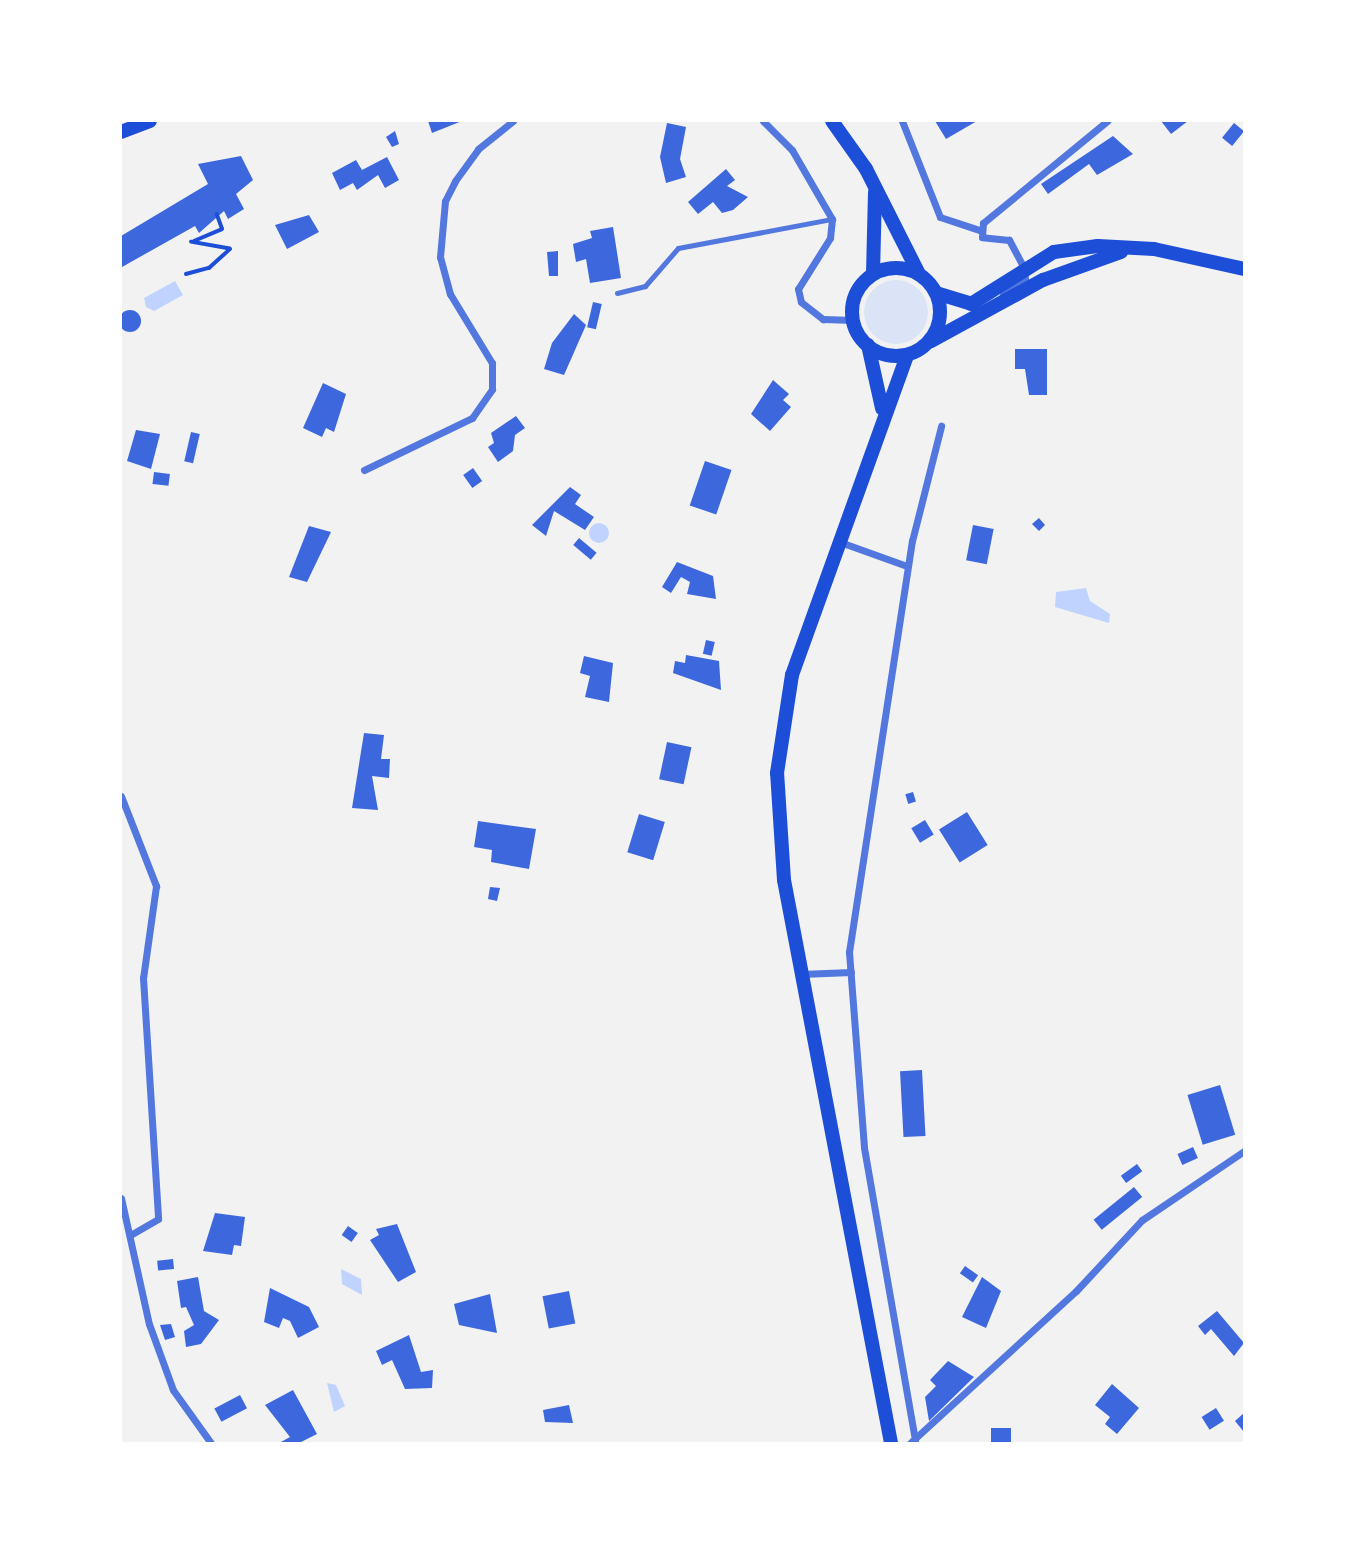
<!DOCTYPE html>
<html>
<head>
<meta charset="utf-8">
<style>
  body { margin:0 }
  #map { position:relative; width:1365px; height:1564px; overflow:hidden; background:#f2f2f2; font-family:Karla,sans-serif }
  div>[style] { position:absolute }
  .green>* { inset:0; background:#dbe4f7 }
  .round { border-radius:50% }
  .water>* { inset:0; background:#bfd3fe }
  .building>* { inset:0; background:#3d67dc; transform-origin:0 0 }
  .path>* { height:3.5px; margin:-1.75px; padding:0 1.75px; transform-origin:1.75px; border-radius:1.75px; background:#1d4ed8 }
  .service>* { height:5px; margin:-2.5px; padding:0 2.5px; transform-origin:2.5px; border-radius:2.5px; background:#5277de }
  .minor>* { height:7px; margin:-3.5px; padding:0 3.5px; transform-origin:3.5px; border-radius:3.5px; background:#5277de }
  .secondary>* { height:14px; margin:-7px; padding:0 7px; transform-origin:7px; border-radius:7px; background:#1d4ed8 }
  .secondary>.ring { margin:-7px; padding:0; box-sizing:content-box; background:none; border:14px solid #1d4ed8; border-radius:50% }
  span { translate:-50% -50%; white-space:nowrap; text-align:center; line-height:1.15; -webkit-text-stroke:5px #fff; paint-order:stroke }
  .frame { position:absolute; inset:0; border:122px solid #fff; pointer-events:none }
</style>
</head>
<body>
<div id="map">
  <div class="green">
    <div class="round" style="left:864px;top:280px;width:64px;height:64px"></div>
  </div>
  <div class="water">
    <div style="clip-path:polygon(175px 281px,183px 295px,154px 311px,146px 307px,144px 298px)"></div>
    <div class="round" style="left:589px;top:523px;width:20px;height:20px"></div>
    <div style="clip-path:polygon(1086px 588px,1090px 601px,1110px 614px,1109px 623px,1055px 607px,1056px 592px)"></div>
    <div style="clip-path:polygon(341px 1269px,361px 1279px,362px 1295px,342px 1284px)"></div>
    <div style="clip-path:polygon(327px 1383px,336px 1385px,345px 1406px,334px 1412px)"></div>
  </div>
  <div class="building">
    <div style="clip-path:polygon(428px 121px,462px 121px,432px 133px)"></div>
    <div style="clip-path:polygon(935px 121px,977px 121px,946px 139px)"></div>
    <div style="clip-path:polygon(1161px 121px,1188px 121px,1171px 134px)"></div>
    <div style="clip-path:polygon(667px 123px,686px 127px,680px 159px,686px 177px,666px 183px,660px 157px)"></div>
    <div style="left:1234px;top:123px;width:13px;height:19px;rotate:39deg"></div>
    <div style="clip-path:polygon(395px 131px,399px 144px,392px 147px,386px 137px)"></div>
    <div style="clip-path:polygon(1113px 136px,1133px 154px,1097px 175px,1089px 164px,1048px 194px,1041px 184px)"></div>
    <div style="clip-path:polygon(241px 156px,253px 180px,236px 194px,244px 209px,228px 219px,224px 211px,199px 233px,195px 226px,122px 267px,121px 236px,208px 184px,198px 164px)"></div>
    <div style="clip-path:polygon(387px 157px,399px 180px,385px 188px,378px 175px,357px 190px,353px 183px,340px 190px,332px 173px,356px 160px,362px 170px)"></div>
    <div style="clip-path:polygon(726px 169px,735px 180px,727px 186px,748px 197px,733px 210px,722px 213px,713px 202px,698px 214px,688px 202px)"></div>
    <div style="clip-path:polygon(309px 215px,319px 232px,287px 249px,275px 225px)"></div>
    <div style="clip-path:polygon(613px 227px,621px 278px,590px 283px,586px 259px,576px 262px,573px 244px,592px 238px,590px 231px)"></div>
    <div style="clip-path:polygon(558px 251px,558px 276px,549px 276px,547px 252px)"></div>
    <div style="left:593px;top:302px;width:9px;height:26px;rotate:13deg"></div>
    <div class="round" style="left:119px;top:310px;width:22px;height:22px"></div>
    <div style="clip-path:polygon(574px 314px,586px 325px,564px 375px,544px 369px,552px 343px)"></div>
    <div style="clip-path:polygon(1015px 349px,1047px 349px,1047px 395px,1029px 395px,1025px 369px,1015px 369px)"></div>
    <div style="clip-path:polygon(773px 380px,789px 394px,783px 400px,791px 407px,770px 431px,751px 414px)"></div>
    <div style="clip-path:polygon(323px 383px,346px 394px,334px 432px,326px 428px,322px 437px,303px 428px)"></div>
    <div style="clip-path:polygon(516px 416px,525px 428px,515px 435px,513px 451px,498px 462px,488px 447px,494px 443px,491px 433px)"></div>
    <div style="clip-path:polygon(136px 430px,160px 434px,151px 469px,127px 461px)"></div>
    <div style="left:191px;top:432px;width:9px;height:30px;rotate:13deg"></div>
    <div style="left:705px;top:461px;width:28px;height:47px;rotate:19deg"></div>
    <div style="left:473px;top:468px;width:16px;height:12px;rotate:55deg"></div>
    <div style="left:154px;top:472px;width:16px;height:12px;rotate:7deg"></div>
    <div style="clip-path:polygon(570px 487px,581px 495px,575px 504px,594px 517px,585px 530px,554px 511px,546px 536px,532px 525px)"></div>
    <div style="clip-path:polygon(1039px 518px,1045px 525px,1039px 531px,1032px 524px)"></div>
    <div style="left:973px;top:525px;width:21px;height:36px;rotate:11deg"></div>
    <div style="clip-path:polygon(309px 526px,331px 532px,307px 582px,289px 577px)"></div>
    <div style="left:579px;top:538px;width:23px;height:9px;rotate:40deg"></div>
    <div style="clip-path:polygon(677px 562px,713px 576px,716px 599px,687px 594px,690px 582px,681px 577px,671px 593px,662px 587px)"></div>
    <div style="left:706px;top:640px;width:9px;height:14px;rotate:13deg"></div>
    <div style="clip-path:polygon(686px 655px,719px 661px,721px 690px,673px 673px,675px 661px,685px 663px)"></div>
    <div style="clip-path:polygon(584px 656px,613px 663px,609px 702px,585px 697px,590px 676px,580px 673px)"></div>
    <div style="clip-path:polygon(364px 733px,384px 735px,381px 759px,390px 759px,389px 778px,372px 776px,378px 810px,352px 808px)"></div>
    <div style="left:667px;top:742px;width:25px;height:38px;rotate:12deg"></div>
    <div style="left:913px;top:792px;width:10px;height:8px;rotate:73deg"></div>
    <div style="left:967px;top:812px;width:39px;height:33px;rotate:58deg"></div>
    <div style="left:639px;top:814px;width:27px;height:40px;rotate:17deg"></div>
    <div style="left:925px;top:820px;width:17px;height:16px;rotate:59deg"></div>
    <div style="clip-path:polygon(478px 821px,536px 829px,529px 869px,491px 862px,492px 850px,474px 847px)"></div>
    <div style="clip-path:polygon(490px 887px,500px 888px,497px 901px,488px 899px)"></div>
    <div style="left:922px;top:1070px;width:66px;height:22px;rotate:87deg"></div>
    <div style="left:1220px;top:1085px;width:52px;height:34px;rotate:73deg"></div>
    <div style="left:1193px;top:1147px;width:12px;height:17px;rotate:66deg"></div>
    <div style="left:1137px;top:1164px;width:9px;height:20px;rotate:54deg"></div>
    <div style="left:1134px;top:1187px;width:13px;height:52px;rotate:51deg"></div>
    <div style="clip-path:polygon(215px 1213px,245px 1217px,241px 1246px,234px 1245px,232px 1255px,203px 1251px)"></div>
    <div style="clip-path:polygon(397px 1224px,416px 1272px,398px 1282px,370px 1240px,379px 1235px,376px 1229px)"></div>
    <div style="left:348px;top:1226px;width:12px;height:11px;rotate:35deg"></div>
    <div style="left:173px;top:1259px;width:10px;height:16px;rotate:84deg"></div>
    <div style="left:965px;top:1266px;width:16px;height:9px;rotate:35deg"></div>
    <div style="clip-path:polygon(198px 1277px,204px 1311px,219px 1320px,201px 1344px,186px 1347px,184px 1331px,194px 1325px,186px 1307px,181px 1308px,177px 1281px)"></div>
    <div style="clip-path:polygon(982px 1277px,1001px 1291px,986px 1328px,962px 1317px)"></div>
    <div style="clip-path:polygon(270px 1288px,309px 1307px,319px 1327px,298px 1338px,290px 1321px,283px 1318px,279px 1328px,264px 1322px)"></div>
    <div style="left:569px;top:1291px;width:33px;height:27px;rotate:79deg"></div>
    <div style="clip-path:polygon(490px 1294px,497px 1333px,459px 1325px,454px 1304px)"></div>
    <div style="clip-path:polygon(1217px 1311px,1244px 1343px,1234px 1356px,1211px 1329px,1205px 1335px,1198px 1326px)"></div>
    <div style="clip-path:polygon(171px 1324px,175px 1337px,165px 1340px,160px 1325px)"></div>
    <div style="clip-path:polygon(409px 1335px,421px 1372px,433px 1370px,432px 1388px,405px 1389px,392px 1360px,382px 1365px,376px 1351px)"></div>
    <div style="clip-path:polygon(948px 1361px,974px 1377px,929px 1421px,925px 1397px,936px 1386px,930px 1380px)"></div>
    <div style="clip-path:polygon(1112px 1384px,1139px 1408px,1117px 1434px,1105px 1424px,1110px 1417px,1095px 1405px)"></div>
    <div style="clip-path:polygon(293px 1390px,317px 1434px,299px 1443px,279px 1443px,290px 1437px,265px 1405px)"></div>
    <div style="left:240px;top:1395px;width:15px;height:29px;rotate:62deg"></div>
    <div style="clip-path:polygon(569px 1405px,573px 1423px,545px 1422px,543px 1410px)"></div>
    <div style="left:1216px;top:1408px;width:15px;height:17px;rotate:58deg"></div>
    <div style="clip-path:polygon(1244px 1413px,1244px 1432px,1235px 1421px)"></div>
    <div style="left:991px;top:1428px;width:20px;height:15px"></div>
  </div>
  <div class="path">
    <div style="left:194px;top:241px;width:30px;rotate:-23deg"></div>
    <div style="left:222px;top:229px;width:15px;rotate:-110deg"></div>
    <div style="left:186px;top:274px;width:24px;rotate:-15deg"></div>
    <div style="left:209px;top:268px;width:28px;rotate:-42deg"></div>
    <div style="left:230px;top:249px;width:39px;rotate:-170deg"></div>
  </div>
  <div class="service">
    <div style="left:617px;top:293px;width:29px;rotate:-14deg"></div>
    <div style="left:645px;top:286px;width:50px;rotate:-49deg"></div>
    <div style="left:678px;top:248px;width:157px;rotate:-10.7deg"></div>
  </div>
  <div class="minor">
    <div style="left:763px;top:121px;width:41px;rotate:45deg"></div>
    <div style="left:792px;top:150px;width:80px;rotate:59.9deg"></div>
    <div style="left:832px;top:219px;width:19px;rotate:96deg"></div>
    <div style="left:830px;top:238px;width:60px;rotate:122.1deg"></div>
    <div style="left:798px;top:289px;width:13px;rotate:77deg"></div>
    <div style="left:801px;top:302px;width:28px;rotate:38deg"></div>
    <div style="left:823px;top:319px;width:30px;rotate:2deg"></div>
    <div style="left:902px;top:121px;width:103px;rotate:68.4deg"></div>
    <div style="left:940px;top:217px;width:41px;rotate:18.4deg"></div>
    <div style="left:1003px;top:295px;width:27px;rotate:-36deg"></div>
    <div style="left:1025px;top:279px;width:11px;rotate:-95deg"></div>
    <div style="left:1024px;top:268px;width:32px;rotate:-118deg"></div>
    <div style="left:1009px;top:240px;width:27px;rotate:-174deg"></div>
    <div style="left:982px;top:237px;width:14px;rotate:-86deg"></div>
    <div style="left:983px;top:223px;width:161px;rotate:-39.4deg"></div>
    <div style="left:364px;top:470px;width:120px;rotate:-25.7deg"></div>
    <div style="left:472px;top:418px;width:35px;rotate:-55deg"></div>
    <div style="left:492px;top:389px;width:26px;rotate:-90deg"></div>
    <div style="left:492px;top:363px;width:81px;rotate:-121.3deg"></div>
    <div style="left:450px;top:294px;width:38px;rotate:-105deg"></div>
    <div style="left:440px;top:257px;width:56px;rotate:-84.9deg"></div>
    <div style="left:445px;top:201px;width:22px;rotate:-63deg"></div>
    <div style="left:455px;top:181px;width:39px;rotate:-54deg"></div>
    <div style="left:478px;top:149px;width:45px;rotate:-38.7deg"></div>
    <div style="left:840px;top:542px;width:71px;rotate:19.7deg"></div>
    <div style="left:121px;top:796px;width:97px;rotate:68.7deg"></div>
    <div style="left:156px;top:886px;width:93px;rotate:98deg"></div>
    <div style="left:143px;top:978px;width:241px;rotate:86.4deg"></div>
    <div style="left:158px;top:1219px;width:30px;rotate:150deg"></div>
    <div style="left:801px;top:974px;width:50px;rotate:-2.3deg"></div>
    <div style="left:121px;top:1198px;width:129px;rotate:77.5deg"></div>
    <div style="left:149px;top:1324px;width:70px;rotate:70deg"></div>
    <div style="left:173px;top:1390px;width:65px;rotate:54.4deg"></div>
    <div style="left:915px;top:1440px;width:297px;rotate:-99.9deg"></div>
    <div style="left:864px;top:1147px;width:196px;rotate:-94.4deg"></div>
    <div style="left:849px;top:952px;width:416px;rotate:-81.3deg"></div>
    <div style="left:912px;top:541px;width:119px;rotate:-75.8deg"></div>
    <div style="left:910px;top:1443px;width:225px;rotate:-42.5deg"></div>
    <div style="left:1076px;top:1291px;width:97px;rotate:-47.1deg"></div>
    <div style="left:1142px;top:1220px;width:123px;rotate:-34.1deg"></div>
  </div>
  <div class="secondary">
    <div style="left:832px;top:121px;width:59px;rotate:54.7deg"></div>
    <div style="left:866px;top:169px;width:118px;rotate:63.2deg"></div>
    <div style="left:121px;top:132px;width:31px;rotate:-21deg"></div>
    <div class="ring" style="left:852px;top:268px;width:74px;height:74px"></div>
    <div style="left:873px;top:274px;width:82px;rotate:-88.6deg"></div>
    <div style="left:936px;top:293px;width:37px;rotate:17deg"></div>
    <div style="left:971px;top:304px;width:98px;rotate:-32.1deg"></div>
    <div style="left:1054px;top:252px;width:44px;rotate:-7.8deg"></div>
    <div style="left:1098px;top:246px;width:56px;rotate:3.1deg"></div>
    <div style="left:1154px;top:249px;width:92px;rotate:12.5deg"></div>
    <div style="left:931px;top:341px;width:128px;rotate:-28.6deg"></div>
    <div style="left:1043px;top:280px;width:83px;rotate:-19.7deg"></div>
    <div style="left:868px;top:345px;width:65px;rotate:77.5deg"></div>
    <div style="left:891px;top:1443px;width:573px;rotate:-100.76deg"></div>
    <div style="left:784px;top:880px;width:107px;rotate:-93.7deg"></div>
    <div style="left:777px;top:773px;width:99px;rotate:-81.3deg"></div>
    <div style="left:792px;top:675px;width:340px;rotate:-70.2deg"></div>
  </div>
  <div class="frame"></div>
</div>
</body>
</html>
